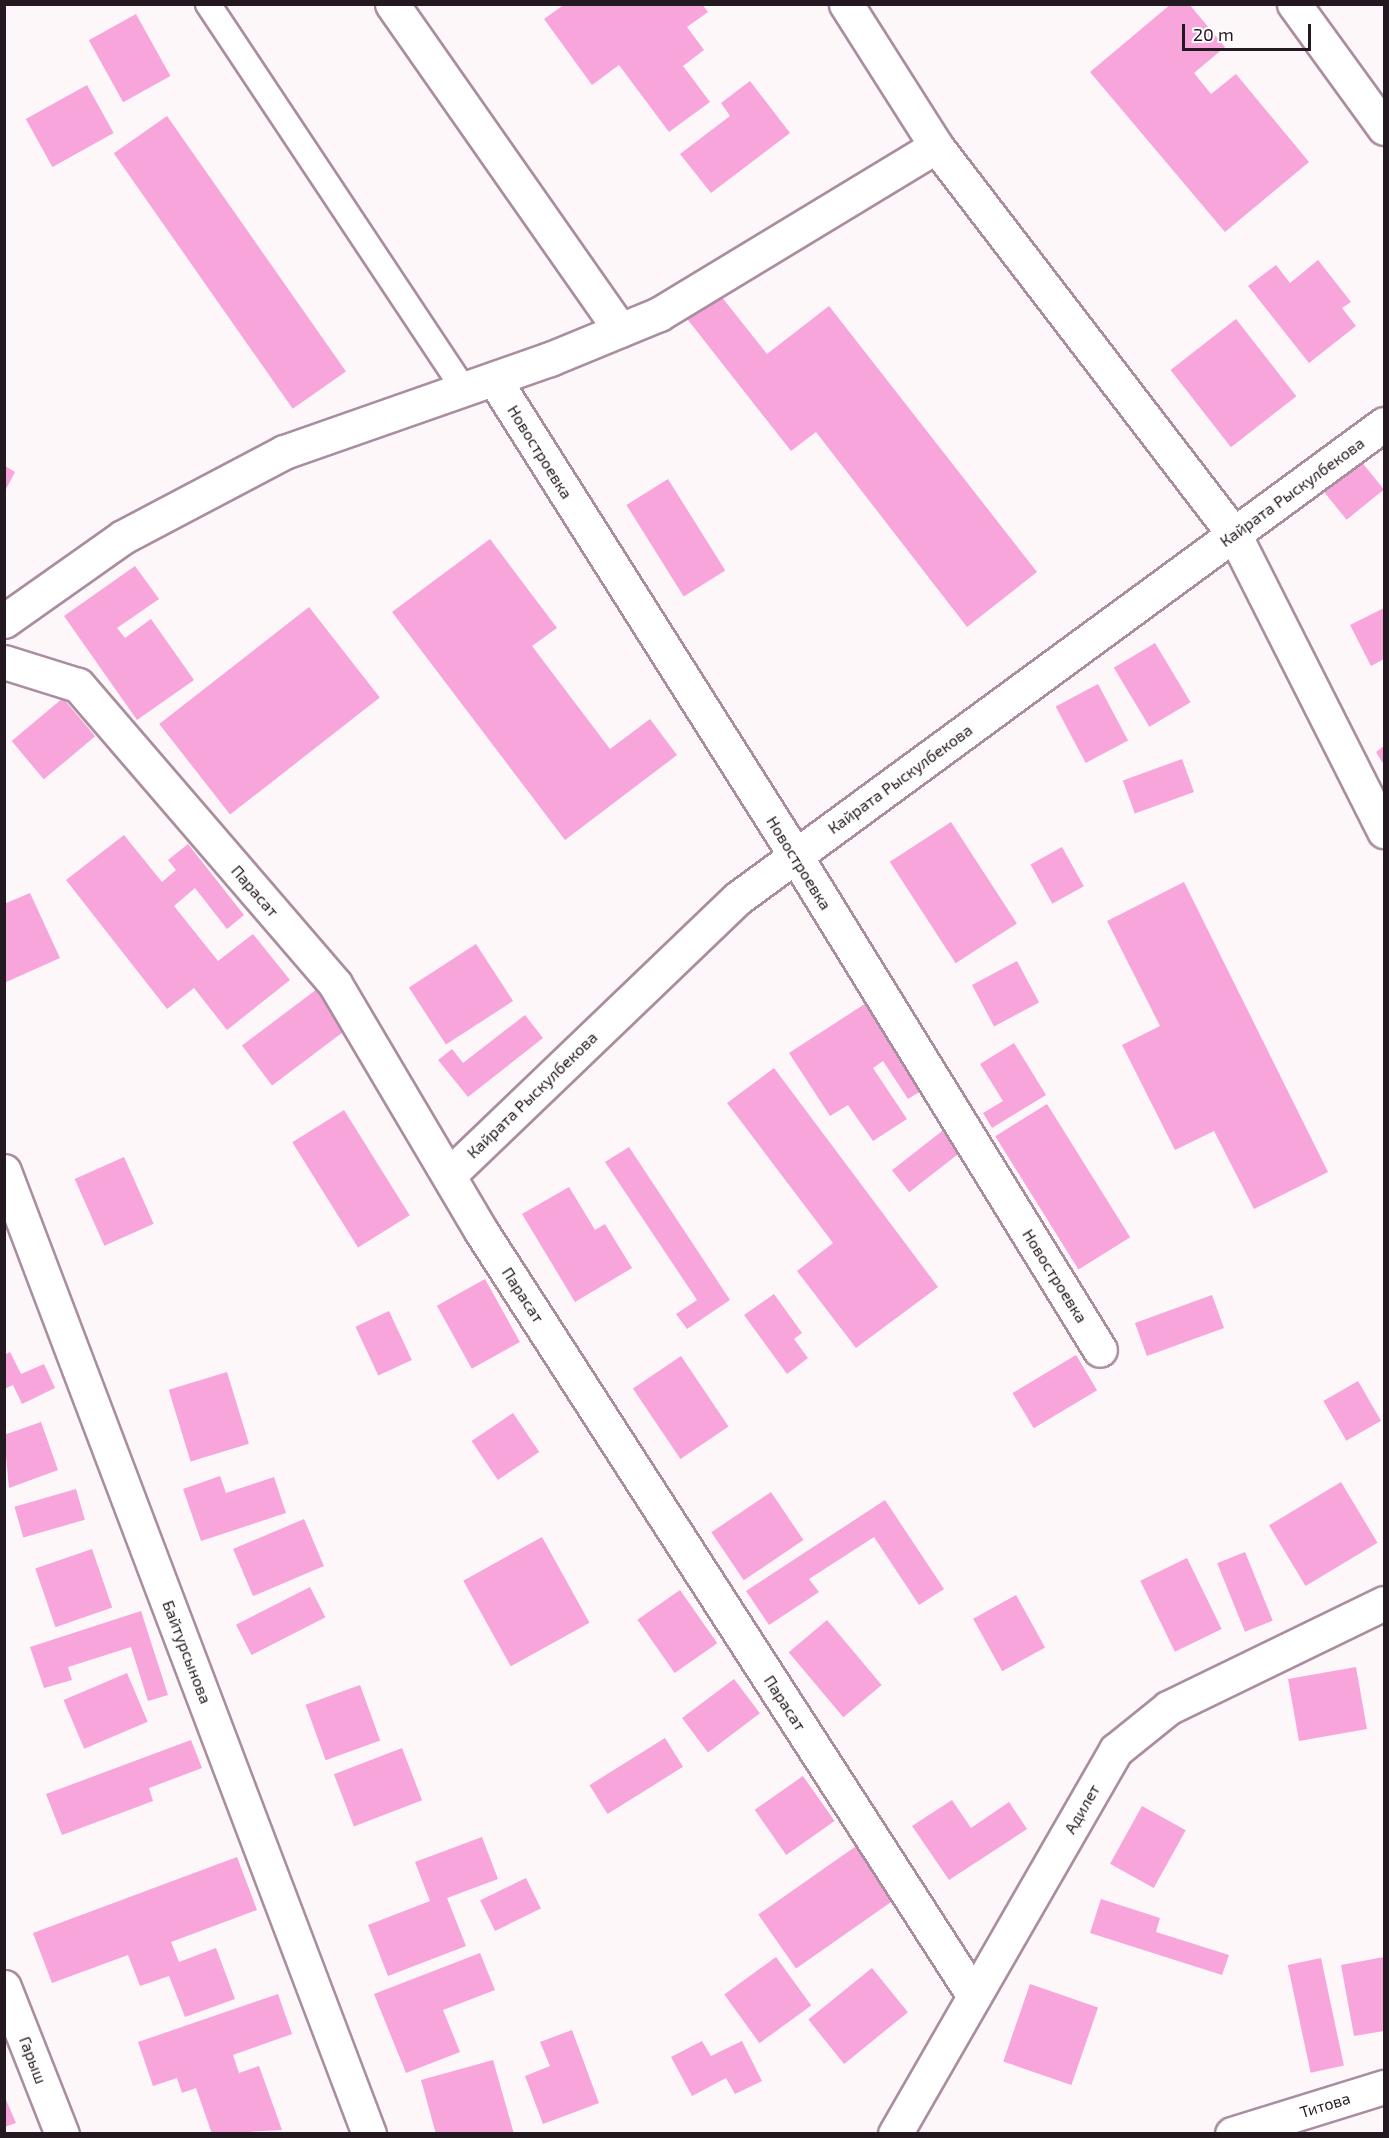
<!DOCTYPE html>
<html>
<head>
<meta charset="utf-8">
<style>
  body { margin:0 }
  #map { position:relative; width:1389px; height:2138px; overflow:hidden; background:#fdf7fa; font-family:"Exo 2",sans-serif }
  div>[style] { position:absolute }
  .building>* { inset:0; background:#f7a5db; transform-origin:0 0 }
  .roads { filter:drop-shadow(2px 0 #aa8ea0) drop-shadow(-2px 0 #aa8ea0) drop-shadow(0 2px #aa8ea0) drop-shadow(0 -2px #aa8ea0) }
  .service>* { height:24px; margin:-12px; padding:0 12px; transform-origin:12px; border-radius:12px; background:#fff }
  .minor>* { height:33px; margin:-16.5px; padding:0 16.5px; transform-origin:16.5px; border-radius:16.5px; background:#fff }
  span { translate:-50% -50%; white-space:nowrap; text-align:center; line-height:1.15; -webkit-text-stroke:6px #fff; paint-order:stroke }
  .street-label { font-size:16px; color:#241920 }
  .frame { position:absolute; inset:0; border:6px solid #241920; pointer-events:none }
  .scale { position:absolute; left:1182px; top:24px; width:129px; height:27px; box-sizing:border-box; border:3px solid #241920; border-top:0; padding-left:8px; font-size:18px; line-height:21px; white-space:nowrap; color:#241920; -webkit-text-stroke:4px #fff; paint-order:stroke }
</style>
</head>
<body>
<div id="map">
  <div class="building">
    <div style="clip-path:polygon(565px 4px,702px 4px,708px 12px,687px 27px,704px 50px,683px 66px,710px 102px,669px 132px,619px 65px,592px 85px,544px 19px)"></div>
    <div style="clip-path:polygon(1171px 4px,1189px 4px,1225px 47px,1194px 73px,1211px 94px,1236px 74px,1309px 162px,1225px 232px,1090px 72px)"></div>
    <div style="left:136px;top:14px;width:71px;height:54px;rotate:61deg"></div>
    <div style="clip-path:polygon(750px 81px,790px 133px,711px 193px,680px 154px,730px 116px,721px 103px)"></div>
    <div style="left:87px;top:85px;width:55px;height:70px;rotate:61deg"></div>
    <div style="left:167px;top:116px;width:312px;height:65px;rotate:55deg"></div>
    <div style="clip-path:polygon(1318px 260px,1351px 302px,1342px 308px,1356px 326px,1309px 363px,1248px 286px,1276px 265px,1290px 283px)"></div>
    <div style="clip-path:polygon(713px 286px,767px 354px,829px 306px,1037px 572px,967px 627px,816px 432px,791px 451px,681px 311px)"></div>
    <div style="left:1236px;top:319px;width:98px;height:83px;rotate:52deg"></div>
    <div style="left:1360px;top:460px;width:38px;height:48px;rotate:51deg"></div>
    <div style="clip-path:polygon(5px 466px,15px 472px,5px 491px)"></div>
    <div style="left:668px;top:479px;width:108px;height:49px;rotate:58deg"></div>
    <div style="clip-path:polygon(490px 539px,557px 628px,532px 646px,610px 749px,650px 719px,677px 755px,565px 840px,392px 612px)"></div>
    <div style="clip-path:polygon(135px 566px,159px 599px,117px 628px,125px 638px,151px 619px,194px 680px,137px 720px,64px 616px)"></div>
    <div style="left:309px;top:607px;width:115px;height:190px;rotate:52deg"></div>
    <div style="clip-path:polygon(1384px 608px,1384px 659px,1371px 666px,1350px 625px)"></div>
    <div style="left:1155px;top:643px;width:69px;height:48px;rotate:59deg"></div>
    <div style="left:1098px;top:684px;width:64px;height:48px;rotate:62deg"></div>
    <div style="left:63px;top:698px;width:50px;height:67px;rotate:50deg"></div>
    <div style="clip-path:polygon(1384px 746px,1384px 765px,1376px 752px)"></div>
    <div style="left:1182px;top:759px;width:35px;height:63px;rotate:70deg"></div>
    <div style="left:951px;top:822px;width:121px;height:73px;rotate:57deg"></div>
    <div style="clip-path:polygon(124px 835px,162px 882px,176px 870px,168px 860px,188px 844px,244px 915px,227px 929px,195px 888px,174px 906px,218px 961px,253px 934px,290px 980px,227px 1030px,194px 988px,167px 1009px,66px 880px)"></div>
    <div style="left:1062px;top:847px;width:45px;height:36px;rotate:61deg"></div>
    <div style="clip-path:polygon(1184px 882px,1328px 1172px,1254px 1209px,1214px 1131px,1175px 1150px,1122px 1045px,1160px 1026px,1107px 921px)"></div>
    <div style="clip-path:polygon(30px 893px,60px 958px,4px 983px,4px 904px)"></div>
    <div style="left:476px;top:944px;width:68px;height:80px;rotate:57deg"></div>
    <div style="left:1017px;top:961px;width:47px;height:51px;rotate:62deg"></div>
    <div style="left:325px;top:983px;width:50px;height:104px;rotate:53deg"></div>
    <div style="clip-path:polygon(877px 996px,934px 1083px,908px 1099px,883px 1061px,873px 1068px,907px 1119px,873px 1141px,848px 1105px,830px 1116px,789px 1053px)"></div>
    <div style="clip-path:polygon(525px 1015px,543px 1038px,468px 1097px,438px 1060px,452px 1049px,463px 1063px)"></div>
    <div style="clip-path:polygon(1014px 1043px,1046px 1095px,992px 1128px,983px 1113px,1003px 1101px,980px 1064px)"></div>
    <div style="clip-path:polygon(774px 1068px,938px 1287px,856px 1348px,797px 1271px,833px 1243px,727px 1103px)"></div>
    <div style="left:1047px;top:1104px;width:157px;height:61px;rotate:58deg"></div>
    <div style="left:344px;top:1110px;width:124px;height:61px;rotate:58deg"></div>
    <div style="left:955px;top:1121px;width:28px;height:80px;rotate:52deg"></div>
    <div style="clip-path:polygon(629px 1147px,730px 1300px,687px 1329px,676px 1314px,697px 1300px,605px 1162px)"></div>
    <div style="left:124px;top:1157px;width:73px;height:54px;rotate:66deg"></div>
    <div style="clip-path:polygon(569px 1187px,595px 1230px,605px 1224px,632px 1268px,575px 1302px,522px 1214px)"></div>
    <div style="left:485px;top:1279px;width:72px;height:55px;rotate:61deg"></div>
    <div style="clip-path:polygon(774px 1294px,802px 1333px,794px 1339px,808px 1358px,787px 1374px,744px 1315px)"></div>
    <div style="left:1212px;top:1295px;width:35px;height:82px;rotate:70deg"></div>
    <div style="left:389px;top:1311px;width:54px;height:37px;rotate:65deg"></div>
    <div style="clip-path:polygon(10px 1352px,21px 1374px,44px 1364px,55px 1388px,22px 1404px,13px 1385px,4px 1389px,4px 1355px)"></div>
    <div style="left:1076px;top:1355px;width:41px;height:74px;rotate:59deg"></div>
    <div style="left:681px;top:1356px;width:85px;height:58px;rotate:56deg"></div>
    <div style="left:227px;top:1372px;width:75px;height:61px;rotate:73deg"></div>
    <div style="left:1358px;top:1381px;width:46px;height:40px;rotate:60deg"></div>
    <div style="left:513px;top:1413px;width:47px;height:50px;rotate:56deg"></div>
    <div style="clip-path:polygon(41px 1422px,58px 1470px,9px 1488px,4px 1435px)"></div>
    <div style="clip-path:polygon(220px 1476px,226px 1493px,274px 1477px,286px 1513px,201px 1541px,183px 1489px)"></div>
    <div style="left:1341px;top:1482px;width:71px;height:84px;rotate:59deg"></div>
    <div style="left:76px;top:1489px;width:32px;height:64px;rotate:74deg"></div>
    <div style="left:771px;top:1492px;width:58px;height:72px;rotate:56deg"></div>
    <div style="clip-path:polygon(885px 1500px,944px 1589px,919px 1605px,874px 1537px,809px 1579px,819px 1592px,769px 1625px,746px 1591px)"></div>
    <div style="left:304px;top:1519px;width:51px;height:77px;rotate:67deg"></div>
    <div style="left:542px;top:1537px;width:98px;height:90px;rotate:61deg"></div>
    <div style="left:92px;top:1549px;width:62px;height:60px;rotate:71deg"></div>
    <div style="left:1245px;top:1552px;width:74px;height:30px;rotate:68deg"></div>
    <div style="left:1187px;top:1558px;width:79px;height:52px;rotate:64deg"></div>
    <div style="left:310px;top:1587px;width:34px;height:83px;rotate:63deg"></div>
    <div style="left:680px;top:1590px;width:65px;height:52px;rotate:55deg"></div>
    <div style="left:1016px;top:1595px;width:60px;height:49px;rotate:61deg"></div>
    <div style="clip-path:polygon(141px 1611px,168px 1695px,148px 1701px,131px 1647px,68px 1667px,72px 1680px,44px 1688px,30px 1647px)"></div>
    <div style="left:827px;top:1620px;width:85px;height:50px;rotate:50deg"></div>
    <div style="left:1356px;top:1667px;width:63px;height:69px;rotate:80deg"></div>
    <div style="left:127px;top:1673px;width:53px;height:69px;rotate:67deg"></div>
    <div style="left:734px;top:1679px;width:43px;height:65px;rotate:53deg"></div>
    <div style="left:360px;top:1685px;width:59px;height:58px;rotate:70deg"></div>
    <div style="left:665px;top:1738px;width:34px;height:89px;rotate:58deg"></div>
    <div style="clip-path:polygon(191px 1740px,202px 1768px,149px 1788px,153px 1801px,62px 1835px,46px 1794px)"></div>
    <div style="left:402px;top:1748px;width:56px;height:73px;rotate:69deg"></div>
    <div style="left:803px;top:1776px;width:55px;height:59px;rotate:55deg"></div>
    <div style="clip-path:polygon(952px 1800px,971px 1828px,1009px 1802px,1027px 1829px,949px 1880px,912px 1826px)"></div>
    <div style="left:1142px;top:1806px;width:50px;height:66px;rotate:29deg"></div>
    <div style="clip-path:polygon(482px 1837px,498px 1879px,447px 1898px,466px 1946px,388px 1976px,368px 1925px,430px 1901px,415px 1862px)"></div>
    <div style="left:859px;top:1844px;width:66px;height:123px;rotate:55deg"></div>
    <div style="clip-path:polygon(237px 1857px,257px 1910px,171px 1942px,179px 1962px,216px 1948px,235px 1999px,185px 2017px,169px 1976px,140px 1986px,128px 1955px,52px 1983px,33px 1933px)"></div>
    <div style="left:526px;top:1878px;width:34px;height:51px;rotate:64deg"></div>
    <div style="clip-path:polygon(1101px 1899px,1160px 1918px,1156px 1932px,1229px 1955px,1222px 1975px,1090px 1933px)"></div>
    <div style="clip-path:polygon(480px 1953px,495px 1990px,443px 2010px,460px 2052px,406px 2073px,374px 1994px)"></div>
    <div style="left:776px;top:1957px;width:60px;height:64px;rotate:54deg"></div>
    <div style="clip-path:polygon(1384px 1957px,1384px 2031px,1354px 2036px,1341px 1965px)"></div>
    <div style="left:1321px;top:1958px;width:110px;height:34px;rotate:78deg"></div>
    <div style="left:872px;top:1968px;width:57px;height:82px;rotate:51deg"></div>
    <div style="left:1030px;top:1984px;width:72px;height:82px;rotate:19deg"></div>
    <div style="clip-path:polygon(278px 1994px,292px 2034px,233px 2055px,239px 2073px,259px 2066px,282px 2130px,212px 2134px,196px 2088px,182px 2093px,177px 2078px,153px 2086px,138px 2042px)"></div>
    <div style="clip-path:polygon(572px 2030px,599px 2103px,543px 2124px,525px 2076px,550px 2066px,540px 2042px)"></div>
    <div style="clip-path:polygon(702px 2041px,711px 2056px,742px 2041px,762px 2081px,735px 2094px,726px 2078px,692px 2096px,671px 2057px)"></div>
    <div style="clip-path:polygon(493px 2060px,514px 2134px,436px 2134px,421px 2080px)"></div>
    <div style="clip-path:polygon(4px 2095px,16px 2123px,4px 2127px)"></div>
  </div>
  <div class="roads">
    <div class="service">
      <div style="left:208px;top:4px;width:462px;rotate:56.4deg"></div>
    </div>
    <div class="minor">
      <div style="left:392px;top:4px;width:398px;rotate:55deg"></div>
      <div style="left:846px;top:4px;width:168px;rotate:57.6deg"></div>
      <div style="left:936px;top:146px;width:489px;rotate:52.5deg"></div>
      <div style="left:1234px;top:534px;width:333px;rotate:63.2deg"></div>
      <div style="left:1294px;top:4px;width:153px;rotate:54deg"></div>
      <div style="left:494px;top:379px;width:563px;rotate:57.69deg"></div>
      <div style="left:795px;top:855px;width:581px;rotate:58.36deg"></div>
      <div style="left:4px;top:621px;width:146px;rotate:-35.2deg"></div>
      <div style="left:123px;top:537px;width:182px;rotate:-27.8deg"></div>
      <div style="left:284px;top:452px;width:282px;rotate:-19.3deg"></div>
      <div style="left:550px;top:359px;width:118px;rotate:-22.4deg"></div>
      <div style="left:659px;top:314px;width:324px;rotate:-31.2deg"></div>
      <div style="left:4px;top:662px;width:77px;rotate:17.3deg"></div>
      <div style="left:78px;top:685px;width:394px;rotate:49.3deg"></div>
      <div style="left:335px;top:984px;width:287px;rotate:59.4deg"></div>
      <div style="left:481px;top:1231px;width:910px;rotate:57.2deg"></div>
      <div style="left:4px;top:1171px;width:1030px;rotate:69.24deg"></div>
      <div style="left:449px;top:1175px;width:400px;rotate:-43.8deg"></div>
      <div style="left:738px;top:898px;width:801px;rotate:-36.27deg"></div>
      <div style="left:4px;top:1987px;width:158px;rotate:68.5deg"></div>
      <div style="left:895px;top:2134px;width:443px;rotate:-60.1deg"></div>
      <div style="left:1116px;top:1750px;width:67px;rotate:-38.9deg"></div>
      <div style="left:1168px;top:1708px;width:240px;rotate:-25.9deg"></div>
      <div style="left:1232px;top:2134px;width:159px;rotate:-17.2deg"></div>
    </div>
  </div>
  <div class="street-label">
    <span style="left:540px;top:452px;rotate:58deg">Новостроевка</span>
    <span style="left:1292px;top:492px;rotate:-36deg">Кайрата Рыскулбекова</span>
    <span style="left:900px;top:779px;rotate:-36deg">Кайрата Рыскулбекова</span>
    <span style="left:799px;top:863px;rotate:58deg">Новостроевка</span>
    <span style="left:255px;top:891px;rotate:49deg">Парасат</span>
    <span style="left:532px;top:1095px;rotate:-44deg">Кайрата Рыскулбекова</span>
    <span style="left:1055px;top:1276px;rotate:58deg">Новостроевка</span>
    <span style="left:523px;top:1295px;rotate:57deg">Парасат</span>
    <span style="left:187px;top:1652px;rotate:69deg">Байтурсынова</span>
    <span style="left:785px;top:1703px;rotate:57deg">Парасат</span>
    <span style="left:1082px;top:1809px;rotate:-60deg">Адилет</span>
    <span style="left:33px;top:2060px;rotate:69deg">Гарыш</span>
    <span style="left:1325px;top:2105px;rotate:-17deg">Титова</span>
  </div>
  <div class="frame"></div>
  <div class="scale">20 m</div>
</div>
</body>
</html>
